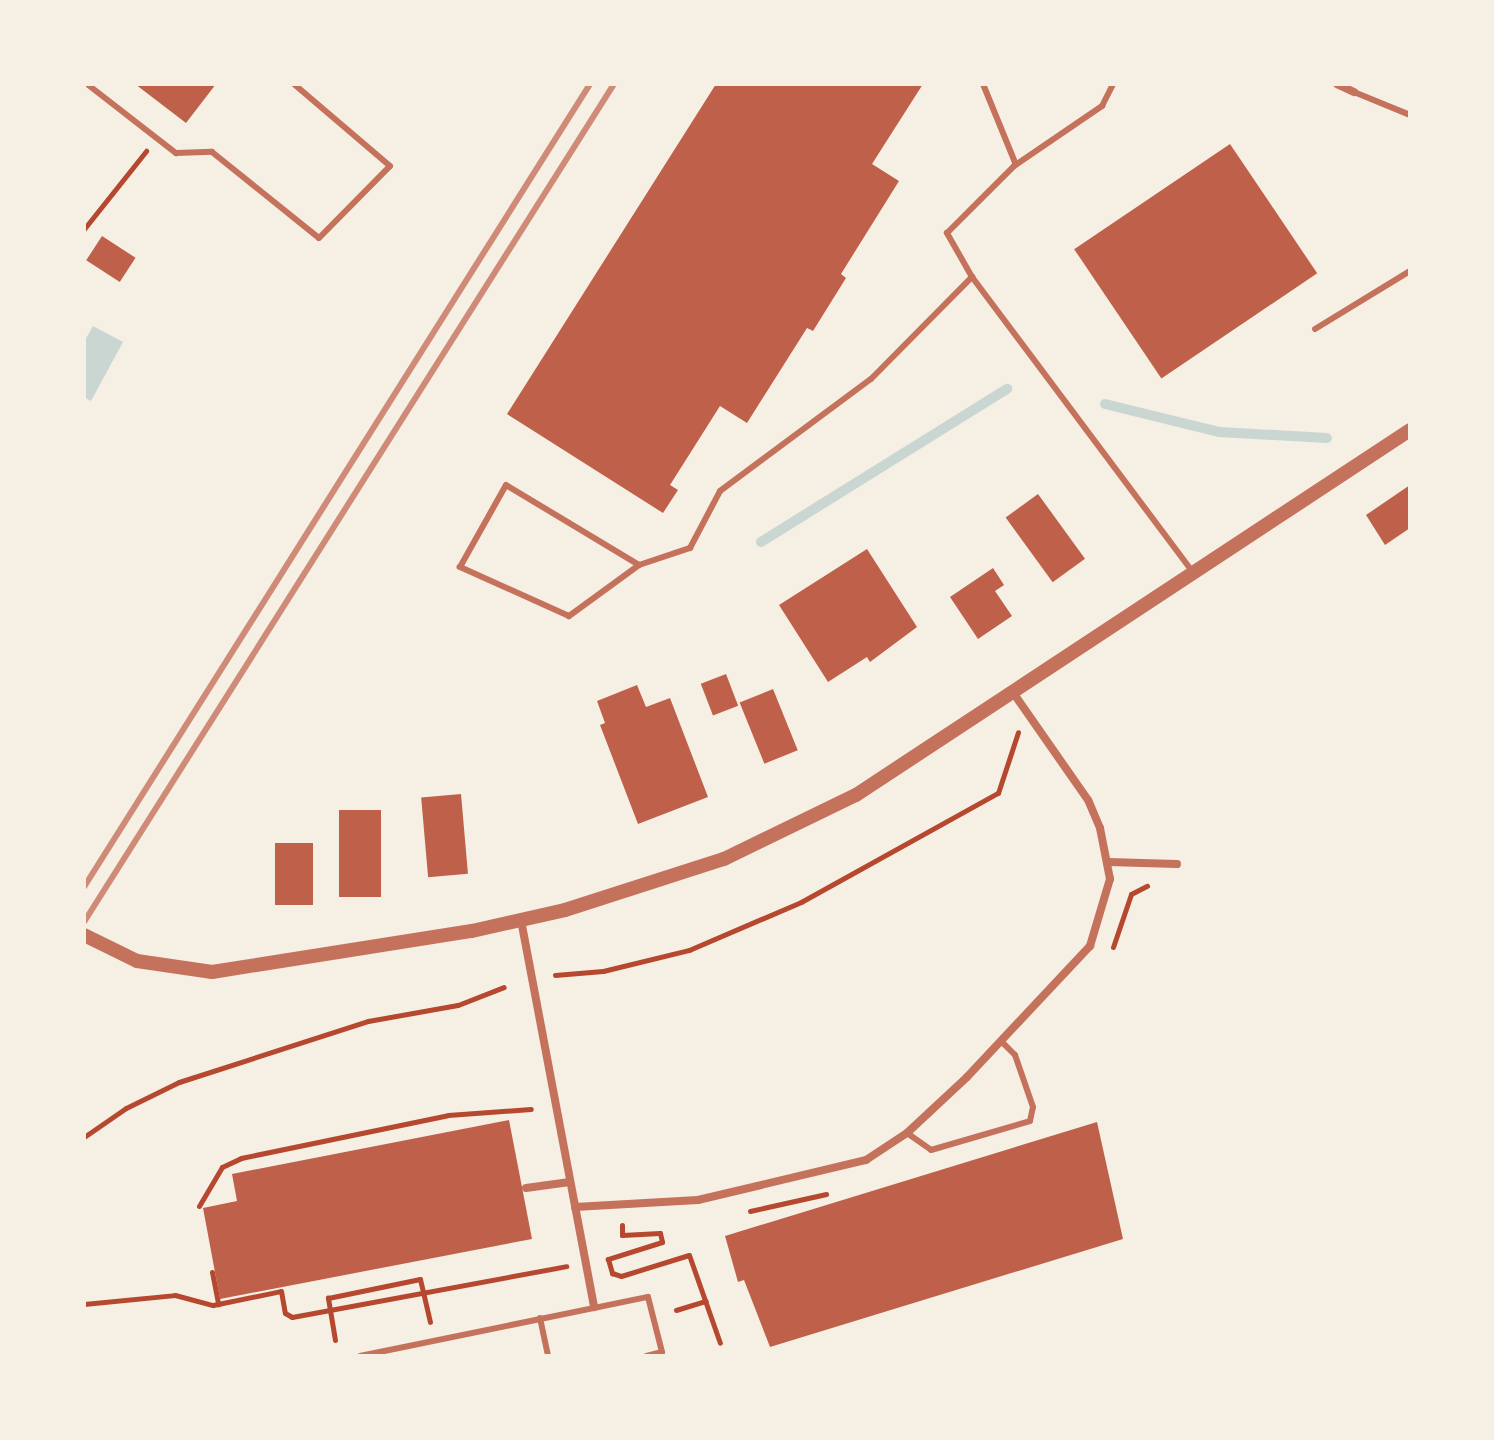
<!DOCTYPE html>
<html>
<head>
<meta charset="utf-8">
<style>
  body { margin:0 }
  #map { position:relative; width:1494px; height:1440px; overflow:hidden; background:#f6efe4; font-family:Karla,sans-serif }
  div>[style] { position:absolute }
  .water>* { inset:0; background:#c9d6d2 }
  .stream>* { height:10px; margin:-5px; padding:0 5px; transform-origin:5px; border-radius:5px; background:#c9d6d2 }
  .building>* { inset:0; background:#bf614a; transform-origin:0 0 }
  .path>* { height:5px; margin:-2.5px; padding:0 2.5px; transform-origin:2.5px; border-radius:2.5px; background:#b5482f }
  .service>* { height:6px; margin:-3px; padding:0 3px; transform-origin:3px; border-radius:3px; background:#c5725c }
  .minor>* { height:8px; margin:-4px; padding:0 4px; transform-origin:4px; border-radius:4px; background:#c5725c }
  .tertiary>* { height:14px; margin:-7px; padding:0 7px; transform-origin:7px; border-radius:7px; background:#c5725c }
  .rail>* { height:6px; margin:-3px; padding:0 3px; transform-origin:3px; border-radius:3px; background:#cf8b77 }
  span { translate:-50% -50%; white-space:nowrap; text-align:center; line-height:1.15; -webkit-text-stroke:7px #f6efe4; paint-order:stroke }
  .frame { position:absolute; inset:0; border:86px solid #f6efe4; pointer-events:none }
</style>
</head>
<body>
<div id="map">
  <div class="water">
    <div style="clip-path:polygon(93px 326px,123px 342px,91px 401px,84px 397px,84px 342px)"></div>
  </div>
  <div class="stream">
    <div style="left:1105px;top:404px;width:117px;rotate:13.8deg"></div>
    <div style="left:1219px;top:432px;width:108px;rotate:3.2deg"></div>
    <div style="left:761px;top:542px;width:290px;rotate:-31.9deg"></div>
  </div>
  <div class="building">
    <div style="clip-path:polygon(135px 84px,216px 84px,186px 123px)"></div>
    <div style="clip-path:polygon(716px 84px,923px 84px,872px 164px,899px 181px,841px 274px,846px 278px,813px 331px,807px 328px,747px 423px,720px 406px,670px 485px,678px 490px,663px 513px,507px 414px)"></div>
    <div style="left:1230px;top:144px;width:156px;height:188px;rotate:56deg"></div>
    <div style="left:102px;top:236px;width:40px;height:29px;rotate:33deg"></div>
    <div style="clip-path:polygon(1410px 485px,1410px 528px,1385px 545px,1366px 515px)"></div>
    <div style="left:1038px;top:494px;width:80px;height:40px;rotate:54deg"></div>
    <div style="clip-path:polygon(867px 549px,917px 627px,870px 662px,867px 657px,828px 682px,779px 605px)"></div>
    <div style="clip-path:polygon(993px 568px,1004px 585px,995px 591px,1012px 616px,978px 639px,950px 597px)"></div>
    <div style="left:726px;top:674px;width:34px;height:27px;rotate:69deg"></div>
    <div style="clip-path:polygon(637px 685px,646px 707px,670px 698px,708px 797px,638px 824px,600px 725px,605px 723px,597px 701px)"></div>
    <div style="left:773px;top:689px;width:66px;height:36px;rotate:68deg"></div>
    <div style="left:461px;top:794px;width:80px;height:40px;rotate:85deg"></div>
    <div style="left:339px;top:810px;width:42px;height:87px"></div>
    <div style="left:275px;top:843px;width:38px;height:62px"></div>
    <div style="clip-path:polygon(509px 1120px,532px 1239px,220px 1299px,203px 1208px,237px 1201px,232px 1174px)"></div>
    <div style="clip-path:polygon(1097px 1122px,1123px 1239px,770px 1347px,744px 1280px,738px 1282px,725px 1236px)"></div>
  </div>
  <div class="path">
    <div style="left:84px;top:229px;width:100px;rotate:-51.5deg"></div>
    <div style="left:1113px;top:947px;width:56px;rotate:-71.2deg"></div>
    <div style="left:1131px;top:894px;width:18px;rotate:-27deg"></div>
    <div style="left:555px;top:975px;width:48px;rotate:-4.8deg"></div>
    <div style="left:603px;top:971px;width:89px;rotate:-13.7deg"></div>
    <div style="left:689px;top:950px;width:122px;rotate:-23.2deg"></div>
    <div style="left:801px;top:902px;width:225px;rotate:-29deg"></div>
    <div style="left:998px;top:793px;width:64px;rotate:-71.8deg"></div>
    <div style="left:84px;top:1137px;width:51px;rotate:-34.6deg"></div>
    <div style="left:126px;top:1108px;width:59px;rotate:-26.1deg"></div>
    <div style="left:179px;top:1082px;width:199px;rotate:-17.9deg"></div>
    <div style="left:368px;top:1021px;width:91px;rotate:-10.1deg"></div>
    <div style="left:458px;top:1005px;width:49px;rotate:-21.4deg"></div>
    <div style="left:199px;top:1206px;width:45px;rotate:-59.5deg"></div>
    <div style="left:222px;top:1167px;width:21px;rotate:-25deg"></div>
    <div style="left:241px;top:1158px;width:211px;rotate:-11.7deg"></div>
    <div style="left:448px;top:1115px;width:83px;rotate:-4.1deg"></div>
    <div style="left:750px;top:1211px;width:78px;rotate:-12.6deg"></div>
    <div style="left:622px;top:1225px;width:10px;rotate:90deg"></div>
    <div style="left:622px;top:1235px;width:38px;rotate:-3deg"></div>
    <div style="left:660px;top:1233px;width:9px;rotate:77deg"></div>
    <div style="left:662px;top:1242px;width:57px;rotate:162.5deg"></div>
    <div style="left:608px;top:1259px;width:15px;rotate:74deg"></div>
    <div style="left:612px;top:1273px;width:9px;rotate:18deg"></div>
    <div style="left:621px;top:1276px;width:71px;rotate:-17.2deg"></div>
    <div style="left:689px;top:1255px;width:93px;rotate:70.6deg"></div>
    <div style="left:212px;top:1272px;width:33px;rotate:79deg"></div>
    <div style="left:84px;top:1304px;width:91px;rotate:-5.6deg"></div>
    <div style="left:175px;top:1295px;width:39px;rotate:15deg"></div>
    <div style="left:213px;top:1305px;width:69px;rotate:-11.6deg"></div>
    <div style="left:281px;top:1291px;width:22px;rotate:80deg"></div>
    <div style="left:285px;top:1313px;width:8px;rotate:30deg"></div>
    <div style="left:292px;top:1317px;width:279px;rotate:-10.5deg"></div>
    <div style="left:676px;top:1310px;width:31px;rotate:-17deg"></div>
    <div style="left:335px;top:1340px;width:43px;rotate:-99.5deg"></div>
    <div style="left:328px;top:1298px;width:94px;rotate:-11.7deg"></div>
    <div style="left:420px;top:1279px;width:44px;rotate:76.9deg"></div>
  </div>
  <div class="service">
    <div style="left:87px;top:84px;width:113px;rotate:37.8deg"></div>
    <div style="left:176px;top:153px;width:36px;rotate:-2deg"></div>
    <div style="left:212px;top:152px;width:137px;rotate:38.8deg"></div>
    <div style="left:319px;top:238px;width:101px;rotate:-45.4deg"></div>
    <div style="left:390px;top:166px;width:126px;rotate:-139.5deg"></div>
    <div style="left:983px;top:84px;width:87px;rotate:67.8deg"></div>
    <div style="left:1354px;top:92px;width:61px;rotate:22.3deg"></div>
    <div style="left:972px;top:277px;width:51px;rotate:-119.6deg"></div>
    <div style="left:947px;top:233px;width:95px;rotate:-45deg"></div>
    <div style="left:1014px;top:166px;width:107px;rotate:-34.3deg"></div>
    <div style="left:1102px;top:106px;width:25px;rotate:-63deg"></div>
    <div style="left:1315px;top:329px;width:111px;rotate:-31.4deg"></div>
    <div style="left:639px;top:565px;width:87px;rotate:143.9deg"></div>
    <div style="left:569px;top:616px;width:120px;rotate:-155.8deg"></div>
    <div style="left:460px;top:567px;width:94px;rotate:-60.7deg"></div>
    <div style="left:506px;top:485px;width:155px;rotate:31deg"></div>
    <div style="left:639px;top:565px;width:54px;rotate:-18.4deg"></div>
    <div style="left:690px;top:548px;width:64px;rotate:-62.2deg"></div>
    <div style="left:720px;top:491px;width:188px;rotate:-36.6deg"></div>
    <div style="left:871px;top:379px;width:144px;rotate:-45.3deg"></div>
    <div style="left:972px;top:277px;width:366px;rotate:53.2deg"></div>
    <div style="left:907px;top:1133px;width:29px;rotate:35deg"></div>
    <div style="left:931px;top:1150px;width:103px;rotate:-16.3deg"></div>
    <div style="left:1030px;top:1121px;width:14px;rotate:-78deg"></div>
    <div style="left:1033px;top:1107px;width:55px;rotate:-109.1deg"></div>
    <div style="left:1015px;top:1055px;width:20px;rotate:-135deg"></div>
    <div style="left:540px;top:1318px;width:39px;rotate:78deg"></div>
    <div style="left:360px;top:1356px;width:294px;rotate:-11.6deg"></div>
    <div style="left:648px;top:1297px;width:57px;rotate:75.7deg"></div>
    <div style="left:662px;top:1352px;width:16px;rotate:166deg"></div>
  </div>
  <div class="minor">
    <div style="left:1337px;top:84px;width:19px;rotate:25deg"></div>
    <div style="left:1108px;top:862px;width:69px;rotate:1.7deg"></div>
    <div style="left:521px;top:920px;width:394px;rotate:79.3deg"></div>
    <div style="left:526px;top:1188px;width:44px;rotate:-7.8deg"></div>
    <div style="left:575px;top:1207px;width:123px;rotate:-3.3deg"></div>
    <div style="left:698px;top:1200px;width:173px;rotate:-13.4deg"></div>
    <div style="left:866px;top:1160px;width:49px;rotate:-33.4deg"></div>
    <div style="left:907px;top:1133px;width:82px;rotate:-43deg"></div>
    <div style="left:967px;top:1077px;width:180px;rotate:-46.8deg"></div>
    <div style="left:1090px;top:946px;width:70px;rotate:-73.4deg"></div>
    <div style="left:1110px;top:879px;width:52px;rotate:-101.1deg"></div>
    <div style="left:1100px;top:828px;width:30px;rotate:-113deg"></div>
    <div style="left:1088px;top:800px;width:133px;rotate:-124.9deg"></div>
  </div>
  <div class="tertiary">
    <div style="left:84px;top:935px;width:59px;rotate:26.1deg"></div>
    <div style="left:137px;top:961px;width:76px;rotate:8.3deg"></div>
    <div style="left:212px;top:972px;width:263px;rotate:-9deg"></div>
    <div style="left:472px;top:931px;width:95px;rotate:-12.7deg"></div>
    <div style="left:565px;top:910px;width:167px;rotate:-17.8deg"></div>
    <div style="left:724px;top:859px;width:147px;rotate:-25.9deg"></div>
    <div style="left:856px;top:795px;width:663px;rotate:-33.38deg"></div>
  </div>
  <div class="rail">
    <div style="left:84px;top:887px;width:949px;rotate:-57.78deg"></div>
    <div style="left:84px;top:922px;width:992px;rotate:-57.69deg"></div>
  </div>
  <div class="frame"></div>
</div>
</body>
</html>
